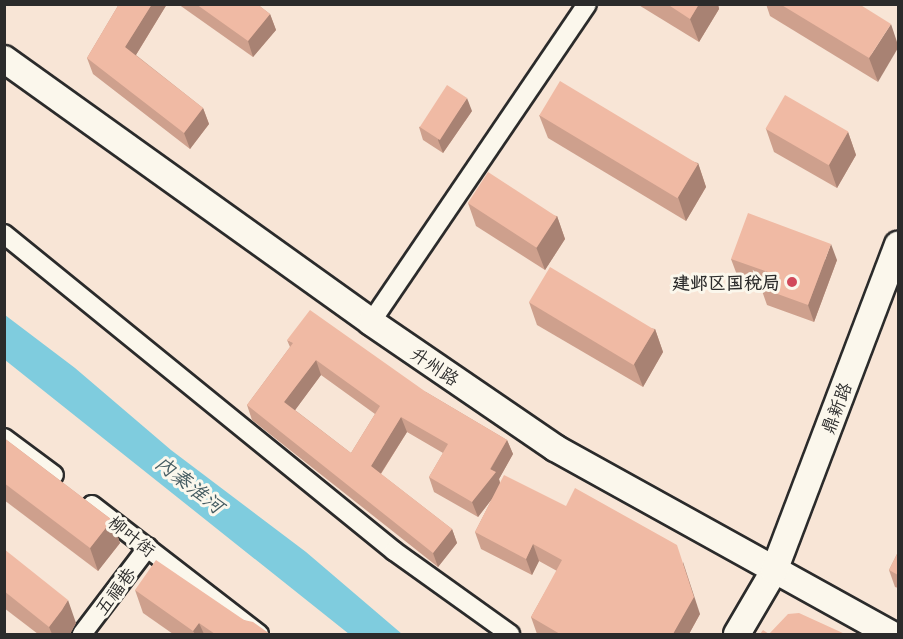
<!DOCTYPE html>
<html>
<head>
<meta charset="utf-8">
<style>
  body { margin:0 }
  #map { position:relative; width:903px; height:639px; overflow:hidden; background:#f8e5d6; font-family:"Playpen Sans","LXGW WenKai TC",sans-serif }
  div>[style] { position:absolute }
  .water>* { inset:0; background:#7fccde }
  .roads { filter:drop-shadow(2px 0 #2b2b2b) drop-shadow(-2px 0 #2b2b2b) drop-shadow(0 2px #2b2b2b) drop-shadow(0 -2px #2b2b2b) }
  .street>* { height:18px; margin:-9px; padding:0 9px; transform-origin:9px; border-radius:9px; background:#fbf7ec }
  .secondary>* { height:26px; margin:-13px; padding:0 13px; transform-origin:13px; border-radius:13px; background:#fbf7ec }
  .wall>* { inset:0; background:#cea08d }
  .shaded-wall>* { inset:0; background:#a88273 }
  .building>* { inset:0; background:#f0baa4; transform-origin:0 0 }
  .dots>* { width:16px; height:16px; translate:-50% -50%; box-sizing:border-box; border:3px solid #fbf7ec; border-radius:50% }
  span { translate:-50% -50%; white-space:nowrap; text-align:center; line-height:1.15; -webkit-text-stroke:6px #fbf7ec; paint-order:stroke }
  .poi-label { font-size:18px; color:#2b2b2b; font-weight:700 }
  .right { translate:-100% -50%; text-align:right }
  .street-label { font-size:18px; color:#2b2b2b }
  .water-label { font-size:20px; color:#445b61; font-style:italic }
  .frame { position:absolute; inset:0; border:6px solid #2b2b2b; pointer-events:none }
</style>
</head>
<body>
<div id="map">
  <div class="water">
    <div style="clip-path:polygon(5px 315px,75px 368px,171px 450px,306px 552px,402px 634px,349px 634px,5px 360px)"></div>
  </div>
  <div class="roads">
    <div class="street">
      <div style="left:4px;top:234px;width:503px;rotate:39.1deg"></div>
      <div style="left:394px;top:551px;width:143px;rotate:35.6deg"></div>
      <div style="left:371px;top:322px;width:384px;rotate:-55.8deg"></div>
      <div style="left:4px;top:438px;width:62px;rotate:36.5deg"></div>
      <div style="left:92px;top:505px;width:211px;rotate:37.7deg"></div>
      <div style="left:82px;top:634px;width:109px;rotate:-52.8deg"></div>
    </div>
    <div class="secondary">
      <div style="left:4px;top:59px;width:452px;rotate:35.6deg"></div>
      <div style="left:371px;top:322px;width:223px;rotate:34.4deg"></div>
      <div style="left:555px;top:448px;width:383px;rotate:29deg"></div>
      <div style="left:737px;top:634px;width:73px;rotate:-59.6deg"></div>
      <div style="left:774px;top:571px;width:349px;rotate:-69.2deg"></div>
    </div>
  </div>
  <div class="wall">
    <div style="clip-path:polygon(119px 4px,167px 4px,136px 55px,203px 108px,209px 124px,190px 149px,93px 74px,87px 58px)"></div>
    <div style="clip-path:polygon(178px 4px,257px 4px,270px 14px,276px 30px,253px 57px)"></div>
    <div style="clip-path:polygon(637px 4px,718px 4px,719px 9px,699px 42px)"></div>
    <div style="clip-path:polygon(766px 4px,859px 4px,878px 82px,770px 16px)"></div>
    <div style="clip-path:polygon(472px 111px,443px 153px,423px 140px,419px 127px)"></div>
    <div style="clip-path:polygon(539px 115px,698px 163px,706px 187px,686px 221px,548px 138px)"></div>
    <div style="clip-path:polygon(766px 129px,848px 132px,856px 155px,837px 188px,774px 152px)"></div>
    <div style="clip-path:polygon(468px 203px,557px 216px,565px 239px,545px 270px,476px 226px)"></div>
    <div style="clip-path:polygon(731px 259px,837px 260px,814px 322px,767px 305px,761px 288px,763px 285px,737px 275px)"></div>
    <div style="clip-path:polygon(529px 302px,655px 329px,663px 352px,643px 387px,537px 325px)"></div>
    <div style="clip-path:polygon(evenodd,287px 340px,426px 392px,507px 440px,513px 454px,499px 479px,500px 483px,700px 614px,689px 634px,537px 634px,531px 617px,557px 571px,539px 561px,532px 575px,481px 549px,475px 532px,492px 499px,478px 517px,434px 492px,429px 477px,443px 453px,407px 432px,381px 474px,452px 529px,457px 543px,438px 567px,252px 420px,247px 405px,290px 347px,287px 340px,321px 375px,375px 414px,351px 453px,295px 410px,321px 375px)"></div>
    <div style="clip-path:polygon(4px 438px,112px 520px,120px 543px,98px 571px,4px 500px)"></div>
    <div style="clip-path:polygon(4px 549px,76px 623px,70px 634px,38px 634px,4px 608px)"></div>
    <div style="clip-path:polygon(898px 552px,898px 588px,895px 587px,889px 570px)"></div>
    <div style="clip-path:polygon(135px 590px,244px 620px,270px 634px,173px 634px,143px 613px)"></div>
  </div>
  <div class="shaded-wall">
    <div style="clip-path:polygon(152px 4px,167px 4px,131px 63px,125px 47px)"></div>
    <div style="clip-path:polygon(699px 4px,718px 4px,719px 9px,699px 42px,690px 19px)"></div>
    <div style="clip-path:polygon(270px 14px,276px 30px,253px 57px,248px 41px)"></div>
    <div style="clip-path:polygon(891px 24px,898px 45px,898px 48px,878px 82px,869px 58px)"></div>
    <div style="clip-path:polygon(467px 98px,472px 111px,443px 153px,438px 140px)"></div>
    <div style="clip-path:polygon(203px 108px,209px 124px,190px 149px,184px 133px)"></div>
    <div style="clip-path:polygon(848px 132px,856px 155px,837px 188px,829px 165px)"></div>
    <div style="clip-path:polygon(698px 163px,706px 187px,686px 221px,678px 197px)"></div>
    <div style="clip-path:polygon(557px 216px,565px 239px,545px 270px,536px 247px)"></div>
    <div style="clip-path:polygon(831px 244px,837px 260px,814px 322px,808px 305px)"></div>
    <div style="clip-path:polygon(655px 329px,663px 352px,643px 387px,634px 364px)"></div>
    <div style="clip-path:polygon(316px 360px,321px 375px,290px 417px,284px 402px)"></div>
    <div style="clip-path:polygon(401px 417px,407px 432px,376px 481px,371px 466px)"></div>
    <div style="clip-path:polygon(507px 440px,513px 454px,499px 479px,501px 487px,478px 517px,472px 502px)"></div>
    <div style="clip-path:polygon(112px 520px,120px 543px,98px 571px,90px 548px)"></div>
    <div style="clip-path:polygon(452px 529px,457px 543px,438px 567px,433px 553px)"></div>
    <div style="clip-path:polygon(533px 544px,539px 561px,532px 575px,526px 559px)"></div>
    <div style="clip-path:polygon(683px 562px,700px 614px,689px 634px,673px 634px)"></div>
    <div style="clip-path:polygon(68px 600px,76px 623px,70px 634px,52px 634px,49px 627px)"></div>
    <div style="clip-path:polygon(199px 623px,204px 634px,195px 634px,193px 631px)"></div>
  </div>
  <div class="building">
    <div style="clip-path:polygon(119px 4px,152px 4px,125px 47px,203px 108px,184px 133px,87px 58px)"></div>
    <div style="clip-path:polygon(196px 4px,257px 4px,270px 14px,248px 41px)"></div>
    <div style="clip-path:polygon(667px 4px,699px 4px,690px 19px)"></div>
    <div style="clip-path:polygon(780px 4px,859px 4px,891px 24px,869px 58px)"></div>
    <div style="left:560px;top:81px;width:161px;height:40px;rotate:31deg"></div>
    <div style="left:447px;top:85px;width:24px;height:50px;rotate:33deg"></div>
    <div style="left:785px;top:95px;width:73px;height:39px;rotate:30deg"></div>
    <div style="left:488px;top:172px;width:82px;height:37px;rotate:33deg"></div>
    <div style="clip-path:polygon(748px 213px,831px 244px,808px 305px,761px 288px,768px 272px,731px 259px)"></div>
    <div style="left:550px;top:267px;width:122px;height:41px;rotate:31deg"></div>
    <div style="clip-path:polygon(evenodd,310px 310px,426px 392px,507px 440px,490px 469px,496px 472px,472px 502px,429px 477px,448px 444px,401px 417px,371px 466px,452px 529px,433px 553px,247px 405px,293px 343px,287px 340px,310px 310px,316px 360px,380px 406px,351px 453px,284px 402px,316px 360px)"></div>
    <div style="clip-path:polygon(4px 438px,112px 520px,90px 548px,4px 483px)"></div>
    <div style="clip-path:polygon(504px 475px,566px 506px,575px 488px,677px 545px,694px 597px,673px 634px,560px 634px,531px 617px,562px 560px,533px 544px,526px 559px,475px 532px)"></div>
    <div style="clip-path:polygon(4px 549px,68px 600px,62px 610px,49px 627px,4px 591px)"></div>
    <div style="clip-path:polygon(898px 552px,898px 575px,889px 570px)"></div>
    <div style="clip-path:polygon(156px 560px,244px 620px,253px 622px,270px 634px,215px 634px,199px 623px,193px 631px,135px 590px)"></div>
    <div style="clip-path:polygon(799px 613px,845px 634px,760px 634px,763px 630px,769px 634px,788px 614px)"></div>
  </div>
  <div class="dots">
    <div style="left:792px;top:282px;background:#d1495b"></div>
  </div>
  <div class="poi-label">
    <span class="right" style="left:780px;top:282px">建邺区国税局</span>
  </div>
  <div class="street-label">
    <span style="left:435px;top:366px;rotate:34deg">升州路</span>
    <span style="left:836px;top:408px;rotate:-69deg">鼎新路</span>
    <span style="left:132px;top:536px;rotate:38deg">柳叶街</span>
    <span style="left:115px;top:591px;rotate:-53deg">五福巷</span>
  </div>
  <div class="water-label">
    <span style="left:190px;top:484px;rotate:38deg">内秦淮河</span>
  </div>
  <div class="frame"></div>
</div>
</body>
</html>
